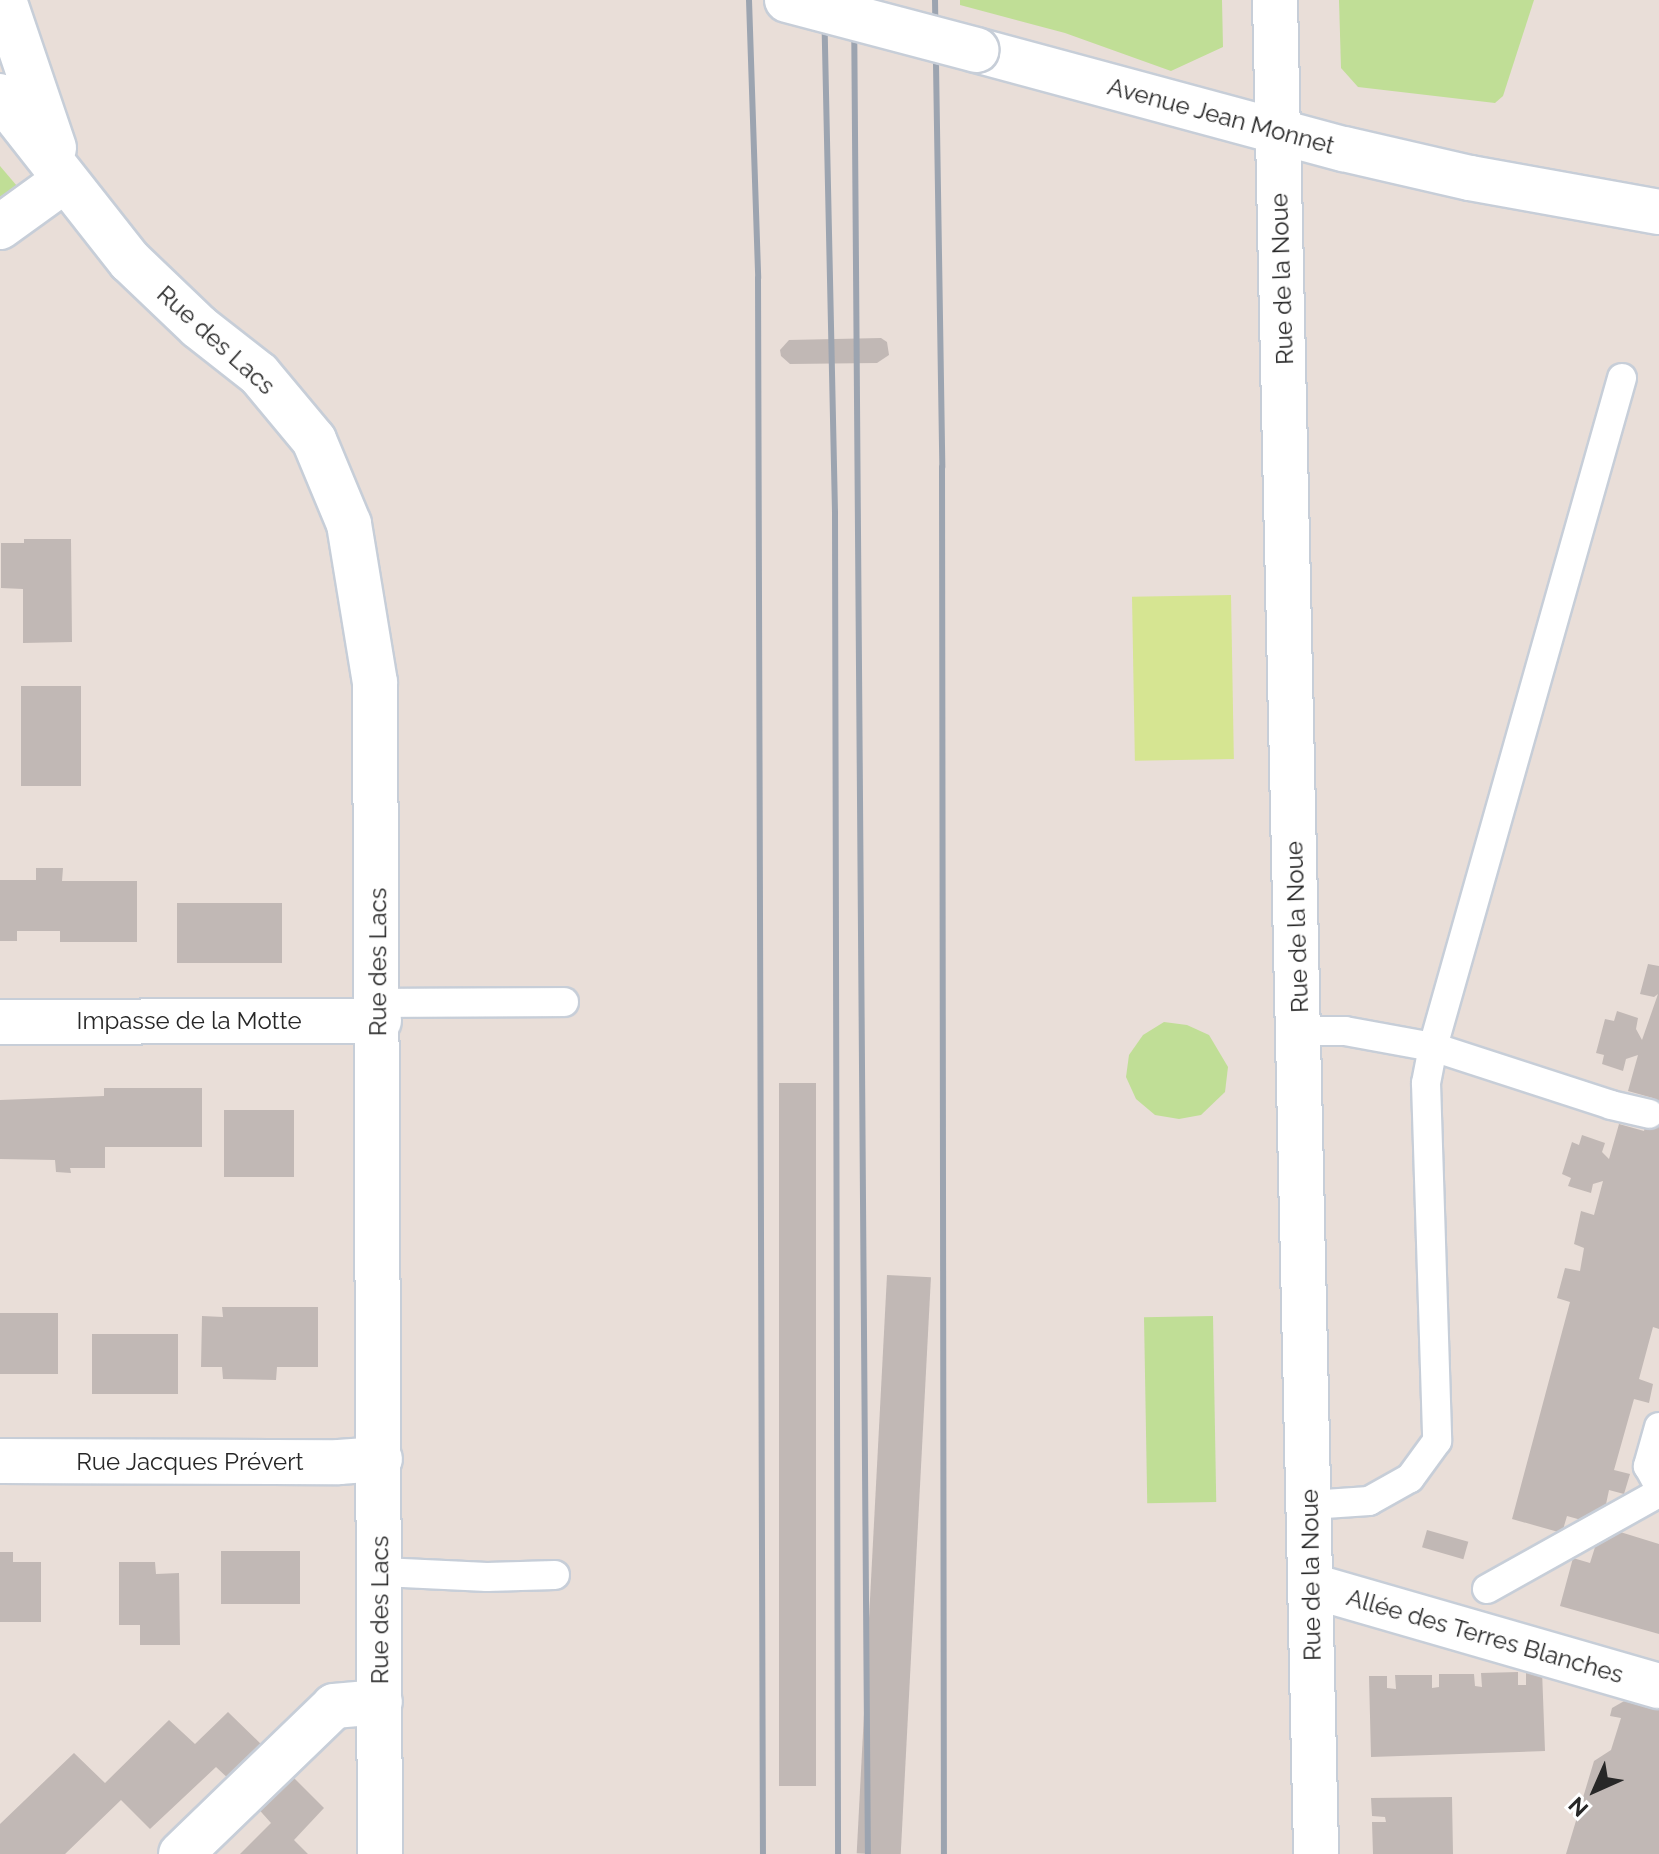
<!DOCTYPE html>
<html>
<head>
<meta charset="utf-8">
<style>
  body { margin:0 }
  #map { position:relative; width:1659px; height:1854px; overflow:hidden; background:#e9ded8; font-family:Raleway,sans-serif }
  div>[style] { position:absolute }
  .green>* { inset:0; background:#c0de96; transform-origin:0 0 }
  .pitch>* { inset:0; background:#d6e592; transform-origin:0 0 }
  .building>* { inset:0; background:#c1b8b5; transform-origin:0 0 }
  .roads { filter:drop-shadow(2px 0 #c7ced8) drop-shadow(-2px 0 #c7ced8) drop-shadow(0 2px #c7ced8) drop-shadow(0 -2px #c7ced8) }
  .service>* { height:28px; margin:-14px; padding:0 14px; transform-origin:14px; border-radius:14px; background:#fff }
  .minor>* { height:44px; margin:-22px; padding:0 22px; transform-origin:22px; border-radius:22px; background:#fff }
  .secondary>* { height:44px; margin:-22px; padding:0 22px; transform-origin:22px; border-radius:22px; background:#fff }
  .rail>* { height:6px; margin:-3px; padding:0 3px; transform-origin:3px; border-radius:3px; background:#9ca4b0 }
  .bridges { filter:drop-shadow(2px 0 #c7ced8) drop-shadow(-2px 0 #c7ced8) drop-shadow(0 2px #c7ced8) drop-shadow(0 -2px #c7ced8) }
  .secondary-bridge>* { height:44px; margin:-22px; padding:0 22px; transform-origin:22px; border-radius:22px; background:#fff }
  span { translate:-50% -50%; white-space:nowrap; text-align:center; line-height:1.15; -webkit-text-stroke:8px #fff; paint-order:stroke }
  .street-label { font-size:24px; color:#272727 }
  .north { position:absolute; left:1555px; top:1750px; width:80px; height:80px; -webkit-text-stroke:6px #fff; paint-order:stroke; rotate:225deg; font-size:22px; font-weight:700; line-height:32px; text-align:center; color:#272727 }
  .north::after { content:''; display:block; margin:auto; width:28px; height:36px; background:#272727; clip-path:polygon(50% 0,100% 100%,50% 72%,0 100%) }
</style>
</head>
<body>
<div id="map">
  <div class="green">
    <div style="clip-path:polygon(960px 0,1222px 0,1223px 47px,1171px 71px,1065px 33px,960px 5px)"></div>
    <div style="clip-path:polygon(1339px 0,1534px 0,1503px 96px,1495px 103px,1358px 87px,1341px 68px)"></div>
    <div style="clip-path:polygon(0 166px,17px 186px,0 197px)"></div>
    <div style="clip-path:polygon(1164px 1022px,1187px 1025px,1209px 1035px,1228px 1067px,1225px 1092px,1201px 1115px,1179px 1119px,1155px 1115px,1136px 1099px,1126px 1077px,1129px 1055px,1143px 1035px)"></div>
    <div style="left:1213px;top:1316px;width:186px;height:69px;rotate:89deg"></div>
  </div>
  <div class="pitch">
    <div style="left:1231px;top:595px;width:164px;height:99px;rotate:89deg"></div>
  </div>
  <div class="building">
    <div style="clip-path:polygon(881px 338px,887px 342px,889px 355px,877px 363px,790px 364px,781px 356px,780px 350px,789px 340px)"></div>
    <div style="clip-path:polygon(24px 539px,71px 539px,72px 642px,23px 643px,23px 589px,1px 588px,1px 543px,24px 543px)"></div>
    <div style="left:21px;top:686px;width:60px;height:100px"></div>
    <div style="clip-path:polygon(36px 868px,63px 868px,62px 881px,137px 881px,137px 942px,60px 942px,60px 931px,17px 931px,17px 941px,0 941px,0 880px,36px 880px)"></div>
    <div style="left:177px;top:903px;width:105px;height:60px"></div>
    <div style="clip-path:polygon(1648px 964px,1659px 966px,1659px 1329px,1653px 1327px,1639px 1379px,1653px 1384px,1649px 1403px,1634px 1399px,1614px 1470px,1630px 1474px,1624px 1494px,1609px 1490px,1605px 1509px,1585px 1521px,1567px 1516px,1562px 1533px,1512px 1519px,1570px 1302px,1557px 1298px,1565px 1268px,1580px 1271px,1584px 1248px,1574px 1244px,1581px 1211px,1594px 1215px,1603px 1181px,1593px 1184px,1591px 1193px,1568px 1186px,1571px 1178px,1562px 1174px,1572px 1142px,1579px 1145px,1582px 1135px,1605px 1143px,1602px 1152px,1609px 1159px,1619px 1124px,1644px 1131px,1653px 1098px,1628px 1091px,1638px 1055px,1626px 1059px,1623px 1071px,1602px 1064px,1604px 1055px,1596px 1053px,1605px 1019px,1614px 1021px,1617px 1011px,1638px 1018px,1636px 1029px,1642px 1040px,1658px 994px,1654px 997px,1640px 994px)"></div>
    <div style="left:816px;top:1083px;width:703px;height:37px;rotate:90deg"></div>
    <div style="clip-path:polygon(104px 1088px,202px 1088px,202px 1147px,105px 1147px,105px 1168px,70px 1168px,71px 1173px,56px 1172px,55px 1160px,0 1159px,0 1100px,104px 1096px)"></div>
    <div style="left:294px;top:1110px;width:67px;height:70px;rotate:90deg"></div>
    <div style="left:887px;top:1275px;width:44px;height:579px;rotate:3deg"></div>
    <div style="clip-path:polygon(222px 1307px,318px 1307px,318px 1367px,277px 1367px,276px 1380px,223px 1379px,222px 1367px,201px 1367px,202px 1316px,223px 1317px)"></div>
    <div style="left:0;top:1313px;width:58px;height:61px"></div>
    <div style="left:92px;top:1334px;width:86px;height:60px"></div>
    <div style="left:1427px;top:1530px;width:43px;height:18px;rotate:16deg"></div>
    <div style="clip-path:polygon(1617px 1531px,1659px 1544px,1659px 1634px,1560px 1606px,1573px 1558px,1590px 1563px,1596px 1544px)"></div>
    <div style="left:300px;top:1551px;width:53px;height:79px;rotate:90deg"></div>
    <div style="clip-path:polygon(0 1552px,13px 1552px,13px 1562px,41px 1562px,41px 1622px,0 1622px)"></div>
    <div style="clip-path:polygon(119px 1562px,155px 1562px,156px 1574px,179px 1573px,180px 1645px,140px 1645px,140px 1625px,119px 1625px)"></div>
    <div style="clip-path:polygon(1542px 1670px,1545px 1751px,1371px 1757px,1369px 1676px,1387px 1676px,1387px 1688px,1396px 1689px,1395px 1675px,1432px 1675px,1432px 1688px,1439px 1687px,1439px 1674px,1474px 1674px,1475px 1686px,1482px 1687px,1481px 1673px,1518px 1672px,1518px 1685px,1526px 1685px,1526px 1671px)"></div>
    <div style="clip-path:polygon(1626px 1700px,1659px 1708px,1659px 1854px,1566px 1854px,1594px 1761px,1611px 1750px,1621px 1718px,1610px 1716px,1612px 1708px)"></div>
    <div style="clip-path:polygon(228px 1712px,265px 1748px,232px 1782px,216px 1767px,150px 1829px,121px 1800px,65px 1854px,0 1854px,0 1824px,74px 1753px,105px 1783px,169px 1720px,195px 1744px)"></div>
    <div style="clip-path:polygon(288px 1772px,324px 1808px,294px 1840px,308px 1854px,240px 1854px,271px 1823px,254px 1804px)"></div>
    <div style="clip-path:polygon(1452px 1797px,1453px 1854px,1373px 1854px,1372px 1822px,1386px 1822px,1385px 1817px,1372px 1816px,1371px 1798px)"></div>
  </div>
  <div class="roads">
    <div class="service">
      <div style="left:1622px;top:378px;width:695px;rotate:105.78deg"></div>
      <div style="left:1433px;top:1047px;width:187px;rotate:18deg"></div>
      <div style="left:1611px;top:1105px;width:39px;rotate:13deg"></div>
      <div style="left:379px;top:1003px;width:185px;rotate:-0.3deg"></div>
      <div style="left:1300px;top:1031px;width:45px"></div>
      <div style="left:1345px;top:1031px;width:89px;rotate:10.3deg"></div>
      <div style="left:1433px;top:1047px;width:37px;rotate:101deg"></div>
      <div style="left:1426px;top:1083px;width:358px;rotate:88.2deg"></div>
      <div style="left:1437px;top:1441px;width:46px;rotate:126.1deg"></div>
      <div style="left:1410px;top:1478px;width:47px;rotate:150.7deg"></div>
      <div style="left:1369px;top:1501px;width:59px;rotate:176.1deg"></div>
      <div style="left:1659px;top:1427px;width:41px;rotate:105.8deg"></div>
      <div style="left:1648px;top:1466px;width:23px;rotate:61deg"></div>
      <div style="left:382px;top:1572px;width:105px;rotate:2.7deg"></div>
      <div style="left:487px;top:1577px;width:68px;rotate:-1.7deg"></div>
      <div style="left:1487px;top:1589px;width:197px;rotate:-29.2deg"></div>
    </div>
    <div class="minor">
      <div style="left:4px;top:0;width:156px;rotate:71.3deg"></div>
      <div style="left:1275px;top:0;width:1854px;rotate:88.73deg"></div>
      <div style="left:0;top:96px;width:210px;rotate:51.8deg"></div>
      <div style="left:130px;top:261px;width:95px;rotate:43.7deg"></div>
      <div style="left:199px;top:327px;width:76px;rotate:38.1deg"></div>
      <div style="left:259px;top:374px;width:86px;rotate:50.2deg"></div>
      <div style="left:314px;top:440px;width:91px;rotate:67.4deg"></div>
      <div style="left:349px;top:524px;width:160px;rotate:80.7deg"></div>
      <div style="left:375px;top:682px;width:1172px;rotate:89.76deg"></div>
      <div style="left:0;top:227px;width:80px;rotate:-35.9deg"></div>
      <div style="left:0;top:1022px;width:379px;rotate:-0.2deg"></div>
      <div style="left:0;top:1461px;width:339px;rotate:0.2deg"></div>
      <div style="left:339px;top:1462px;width:41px;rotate:-4.2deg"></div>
      <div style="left:1312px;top:1586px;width:361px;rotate:16.1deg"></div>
      <div style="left:181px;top:1854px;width:213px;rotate:-44deg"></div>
      <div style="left:334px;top:1706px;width:46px;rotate:-5deg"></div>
    </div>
    <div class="secondary">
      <div style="left:976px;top:50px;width:381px;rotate:15.1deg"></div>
      <div style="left:1344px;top:149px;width:129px;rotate:13deg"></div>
      <div style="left:1470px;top:178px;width:192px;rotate:10.2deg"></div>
    </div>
  </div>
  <div class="rail">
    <div style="left:749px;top:0;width:278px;rotate:88.1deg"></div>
    <div style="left:758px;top:278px;width:1576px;rotate:89.82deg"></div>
    <div style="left:824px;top:0;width:514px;rotate:88.77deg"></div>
    <div style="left:835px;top:514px;width:1340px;rotate:89.87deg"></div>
    <div style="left:854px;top:0;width:1854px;rotate:89.57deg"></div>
    <div style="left:935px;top:0;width:467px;rotate:89.1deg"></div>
    <div style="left:942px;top:467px;width:1387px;rotate:89.92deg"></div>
  </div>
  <div class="bridges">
    <div class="secondary-bridge">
      <div style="left:787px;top:0;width:196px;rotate:14.8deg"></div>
    </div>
  </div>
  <div class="street-label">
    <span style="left:1221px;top:116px;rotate:15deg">Avenue Jean Monnet</span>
    <span style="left:1282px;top:279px;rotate:-92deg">Rue de la Noue</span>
    <span style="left:216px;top:340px;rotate:42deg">Rue des Lacs</span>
    <span style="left:1297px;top:927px;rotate:-92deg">Rue de la Noue</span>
    <span style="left:378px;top:962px;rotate:-90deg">Rue des Lacs</span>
    <span style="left:189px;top:1021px">Impasse de la Motte</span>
    <span style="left:190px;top:1462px">Rue Jacques Prévert</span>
    <span style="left:1311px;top:1575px;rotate:-91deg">Rue de la Noue</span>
    <span style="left:380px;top:1610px;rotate:-90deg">Rue des Lacs</span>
    <span style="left:1485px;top:1636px;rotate:16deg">Allée des Terres Blanches</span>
  </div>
  <div class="north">N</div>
</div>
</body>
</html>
